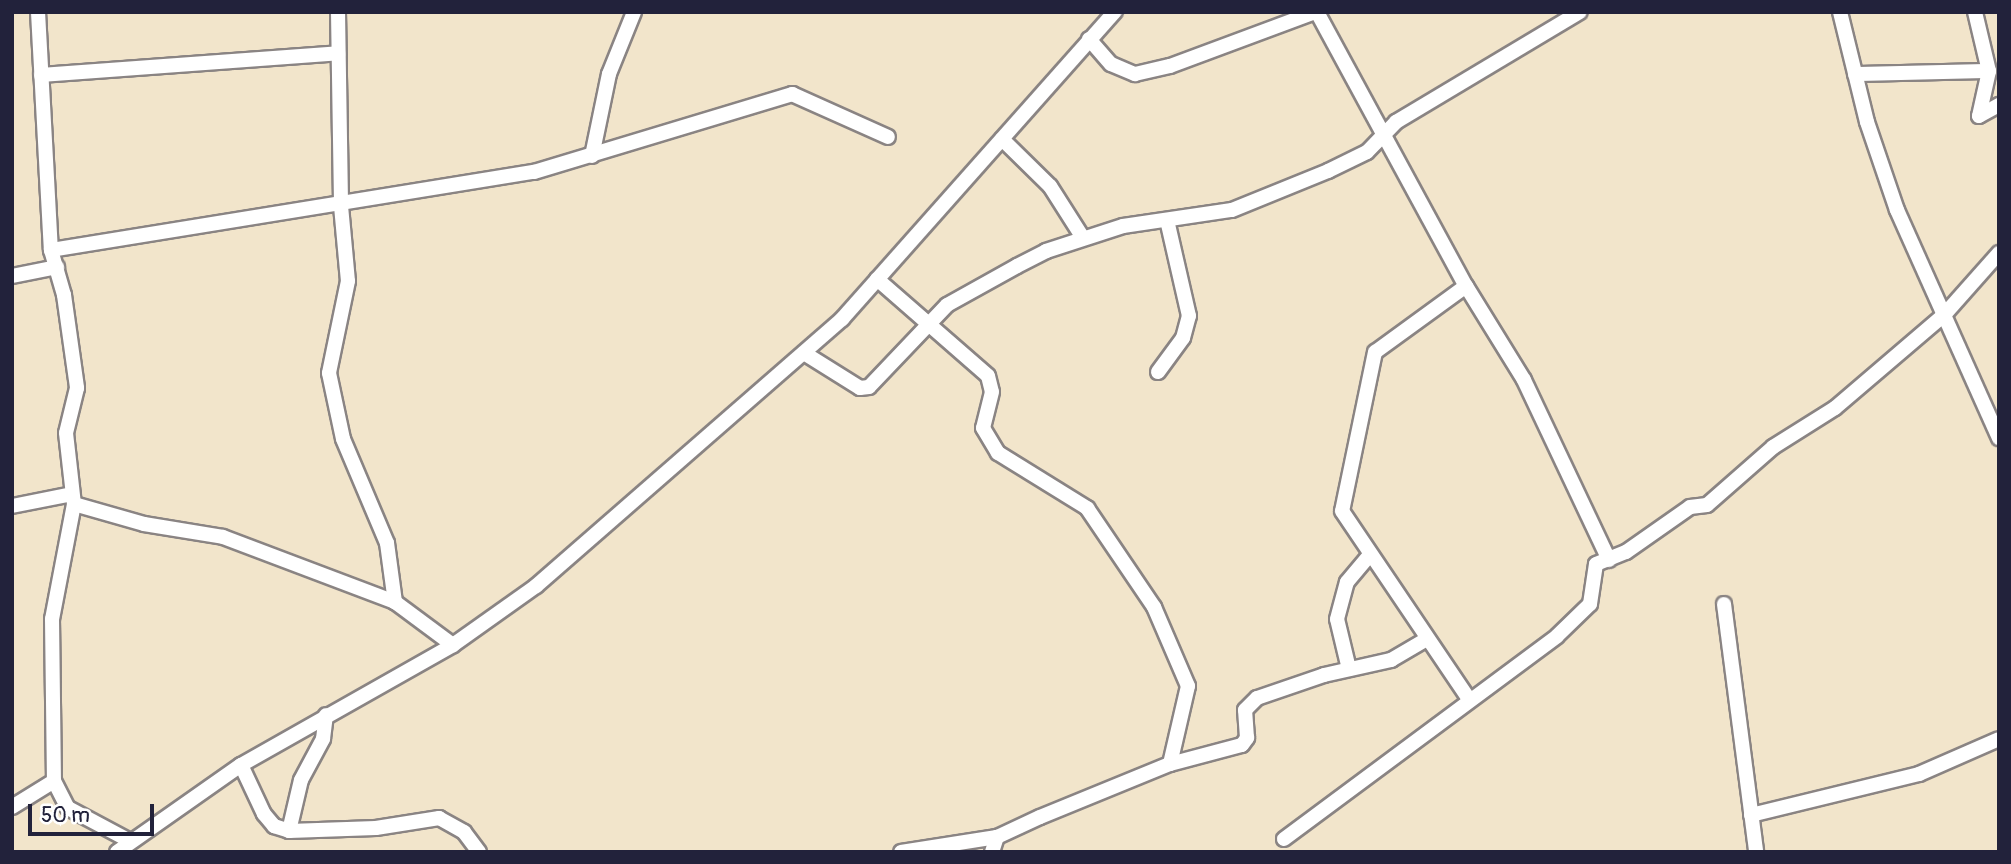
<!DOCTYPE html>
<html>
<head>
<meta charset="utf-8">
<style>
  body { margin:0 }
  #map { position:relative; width:2011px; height:864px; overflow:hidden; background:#f2e5cb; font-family:Pangolin,sans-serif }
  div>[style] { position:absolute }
  .roads { filter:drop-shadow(2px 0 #8a8483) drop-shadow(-2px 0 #8a8483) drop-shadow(0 2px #8a8483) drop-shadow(0 -2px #8a8483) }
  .street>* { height:14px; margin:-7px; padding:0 7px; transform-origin:7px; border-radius:7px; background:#fff }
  span { translate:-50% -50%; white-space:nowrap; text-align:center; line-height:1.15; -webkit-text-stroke:5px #fff; paint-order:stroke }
  .frame { position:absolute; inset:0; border:14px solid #22223b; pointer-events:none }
  .scale { position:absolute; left:28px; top:804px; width:126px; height:32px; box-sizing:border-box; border:4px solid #22223b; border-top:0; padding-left:9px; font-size:21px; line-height:24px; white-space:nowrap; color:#22223b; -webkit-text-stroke:5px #fff; paint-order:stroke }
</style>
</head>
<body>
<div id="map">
  <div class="roads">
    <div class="street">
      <div style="left:38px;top:12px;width:238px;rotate:86.9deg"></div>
      <div style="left:51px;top:250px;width:47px;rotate:73.9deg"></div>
      <div style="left:64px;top:295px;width:94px;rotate:82deg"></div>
      <div style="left:77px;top:388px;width:46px;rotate:103.7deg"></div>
      <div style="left:66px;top:433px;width:71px;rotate:83.6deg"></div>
      <div style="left:74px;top:504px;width:117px;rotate:100.8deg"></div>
      <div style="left:52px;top:619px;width:162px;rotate:89.3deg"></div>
      <div style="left:54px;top:781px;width:30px;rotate:63deg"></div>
      <div style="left:68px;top:808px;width:70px;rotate:28deg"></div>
      <div style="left:338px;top:12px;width:194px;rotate:89.1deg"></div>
      <div style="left:341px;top:206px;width:75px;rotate:84.7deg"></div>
      <div style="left:348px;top:281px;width:94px;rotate:101.7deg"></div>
      <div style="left:329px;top:373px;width:67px;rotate:78deg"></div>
      <div style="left:343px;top:439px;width:113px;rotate:67.1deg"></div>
      <div style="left:387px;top:543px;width:60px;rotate:82.3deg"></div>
      <div style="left:1317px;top:12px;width:312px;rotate:61.5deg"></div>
      <div style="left:1466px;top:286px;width:110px;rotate:58.3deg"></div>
      <div style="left:1524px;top:380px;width:199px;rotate:64.7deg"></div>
      <div style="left:1840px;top:12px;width:113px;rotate:76.2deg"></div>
      <div style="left:1867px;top:122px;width:93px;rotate:71.2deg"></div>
      <div style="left:1897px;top:210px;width:250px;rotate:65.9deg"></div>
      <div style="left:1975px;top:12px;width:61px;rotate:76.7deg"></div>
      <div style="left:1989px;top:71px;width:46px;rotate:102.5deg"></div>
      <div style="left:1979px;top:116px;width:23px;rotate:-29deg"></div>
      <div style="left:1089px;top:39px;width:33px;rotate:49deg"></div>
      <div style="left:1111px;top:64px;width:26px;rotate:23deg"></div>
      <div style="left:1135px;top:74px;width:36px;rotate:-13deg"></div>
      <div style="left:1170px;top:66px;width:155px;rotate:-20.4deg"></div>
      <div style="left:1855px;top:74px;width:134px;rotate:-1.3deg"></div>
      <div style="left:41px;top:75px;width:298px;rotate:-4.2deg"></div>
      <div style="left:1002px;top:139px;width:67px;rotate:44.4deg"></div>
      <div style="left:1050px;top:186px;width:62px;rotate:57.6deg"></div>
      <div style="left:592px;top:156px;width:84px;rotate:-78.3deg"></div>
      <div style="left:609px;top:74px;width:67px;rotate:-68deg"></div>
      <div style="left:51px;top:250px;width:489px;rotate:-9.2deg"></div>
      <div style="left:534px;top:172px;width:270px;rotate:-16.8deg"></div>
      <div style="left:792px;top:94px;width:105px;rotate:24.1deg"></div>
      <div style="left:12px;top:276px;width:46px;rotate:-11.3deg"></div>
      <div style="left:877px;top:279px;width:147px;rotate:41.1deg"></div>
      <div style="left:988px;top:376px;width:16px;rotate:76deg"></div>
      <div style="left:992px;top:392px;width:37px;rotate:104deg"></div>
      <div style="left:983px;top:428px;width:29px;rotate:59deg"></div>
      <div style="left:998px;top:453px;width:105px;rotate:31.7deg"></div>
      <div style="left:1087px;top:508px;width:120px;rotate:55.9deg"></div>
      <div style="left:1154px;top:607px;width:86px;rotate:66.7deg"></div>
      <div style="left:1188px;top:686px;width:80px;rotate:103deg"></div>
      <div style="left:1466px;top:286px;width:112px;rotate:144deg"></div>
      <div style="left:1375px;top:352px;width:162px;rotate:101.7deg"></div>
      <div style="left:1342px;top:511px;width:227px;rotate:56deg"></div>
      <div style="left:804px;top:353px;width:66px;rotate:32deg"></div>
      <div style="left:860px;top:388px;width:9px;rotate:-6deg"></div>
      <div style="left:869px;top:387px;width:113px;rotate:-46.4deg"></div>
      <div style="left:947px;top:305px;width:80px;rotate:-29.1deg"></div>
      <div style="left:1017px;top:266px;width:33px;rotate:-27deg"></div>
      <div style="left:1046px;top:251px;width:81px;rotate:-18deg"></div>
      <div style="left:1123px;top:226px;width:110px;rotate:-8.4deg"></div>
      <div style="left:1232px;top:210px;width:104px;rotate:-22.1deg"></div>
      <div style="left:1328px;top:171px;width:43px;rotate:-26deg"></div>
      <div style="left:1367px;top:152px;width:42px;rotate:-46deg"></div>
      <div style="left:1396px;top:122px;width:214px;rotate:-30.9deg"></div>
      <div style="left:1158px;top:372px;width:42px;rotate:-53.7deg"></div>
      <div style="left:1183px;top:338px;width:23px;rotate:-75deg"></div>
      <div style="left:1189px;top:316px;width:98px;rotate:-102.9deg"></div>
      <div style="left:74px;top:504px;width:73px;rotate:15.9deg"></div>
      <div style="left:144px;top:524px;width:80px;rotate:9.3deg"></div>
      <div style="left:223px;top:537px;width:184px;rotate:20.7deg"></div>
      <div style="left:395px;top:602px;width:72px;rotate:36.6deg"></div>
      <div style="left:12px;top:506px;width:61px;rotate:-11.3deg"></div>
      <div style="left:1724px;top:604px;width:250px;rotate:82.6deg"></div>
      <div style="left:1349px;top:669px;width:51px;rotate:-103.5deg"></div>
      <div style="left:1337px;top:619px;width:38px;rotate:-75deg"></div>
      <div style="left:1347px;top:582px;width:35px;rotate:-50deg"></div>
      <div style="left:241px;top:765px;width:54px;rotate:64.9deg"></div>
      <div style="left:264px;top:814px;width:16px;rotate:50deg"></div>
      <div style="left:274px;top:826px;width:16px;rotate:18deg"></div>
      <div style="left:289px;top:831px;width:87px;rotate:-2deg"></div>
      <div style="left:376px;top:828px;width:64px;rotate:-9deg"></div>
      <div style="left:439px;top:818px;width:29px;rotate:29deg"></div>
      <div style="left:464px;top:832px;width:25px;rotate:53deg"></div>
      <div style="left:12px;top:807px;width:49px;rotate:-31.8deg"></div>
      <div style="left:1751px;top:815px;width:173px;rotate:-13.7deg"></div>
      <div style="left:1919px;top:774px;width:87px;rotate:-23.6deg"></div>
      <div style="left:289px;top:831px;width:52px;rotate:-76.8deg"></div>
      <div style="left:301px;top:780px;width:47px;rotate:-61.8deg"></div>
      <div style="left:323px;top:739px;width:24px;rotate:-83deg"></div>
      <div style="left:1284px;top:839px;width:340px;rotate:-36.6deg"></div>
      <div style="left:1557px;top:636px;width:46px;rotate:-44.1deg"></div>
      <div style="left:1590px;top:604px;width:40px;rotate:-81.5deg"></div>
      <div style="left:1596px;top:564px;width:32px;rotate:-22deg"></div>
      <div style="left:1626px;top:552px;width:78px;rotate:-35.1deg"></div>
      <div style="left:1690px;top:507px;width:17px;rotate:-7deg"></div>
      <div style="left:1707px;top:505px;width:88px;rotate:-41.3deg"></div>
      <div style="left:1773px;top:447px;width:73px;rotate:-32.2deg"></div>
      <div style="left:1835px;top:408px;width:143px;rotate:-40.5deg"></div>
      <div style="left:1944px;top:315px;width:83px;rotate:-48.4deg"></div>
      <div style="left:117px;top:852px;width:151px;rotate:-35.1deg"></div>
      <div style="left:241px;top:765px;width:244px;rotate:-29.5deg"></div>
      <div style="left:453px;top:645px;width:102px;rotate:-35.4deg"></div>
      <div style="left:536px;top:586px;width:406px;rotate:-41.1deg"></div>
      <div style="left:842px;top:319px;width:411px;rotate:-48.4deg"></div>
      <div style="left:901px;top:852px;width:97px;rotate:-8.9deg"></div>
      <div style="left:992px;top:852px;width:16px;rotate:-72deg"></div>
      <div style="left:997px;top:837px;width:47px;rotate:-24.9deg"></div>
      <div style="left:1040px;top:817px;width:140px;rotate:-22.2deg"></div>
      <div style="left:1170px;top:764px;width:74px;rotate:-14.8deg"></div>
      <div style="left:1242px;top:745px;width:9px;rotate:-54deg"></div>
      <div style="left:1247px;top:738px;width:28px;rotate:-94deg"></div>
      <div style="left:1245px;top:710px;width:17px;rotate:-45deg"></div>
      <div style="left:1257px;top:698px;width:71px;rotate:-18.9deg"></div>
      <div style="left:1324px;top:675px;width:69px;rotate:-12.6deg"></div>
      <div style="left:1391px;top:660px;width:42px;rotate:-30.3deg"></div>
    </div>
  </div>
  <div class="frame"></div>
  <div class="scale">50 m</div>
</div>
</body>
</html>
